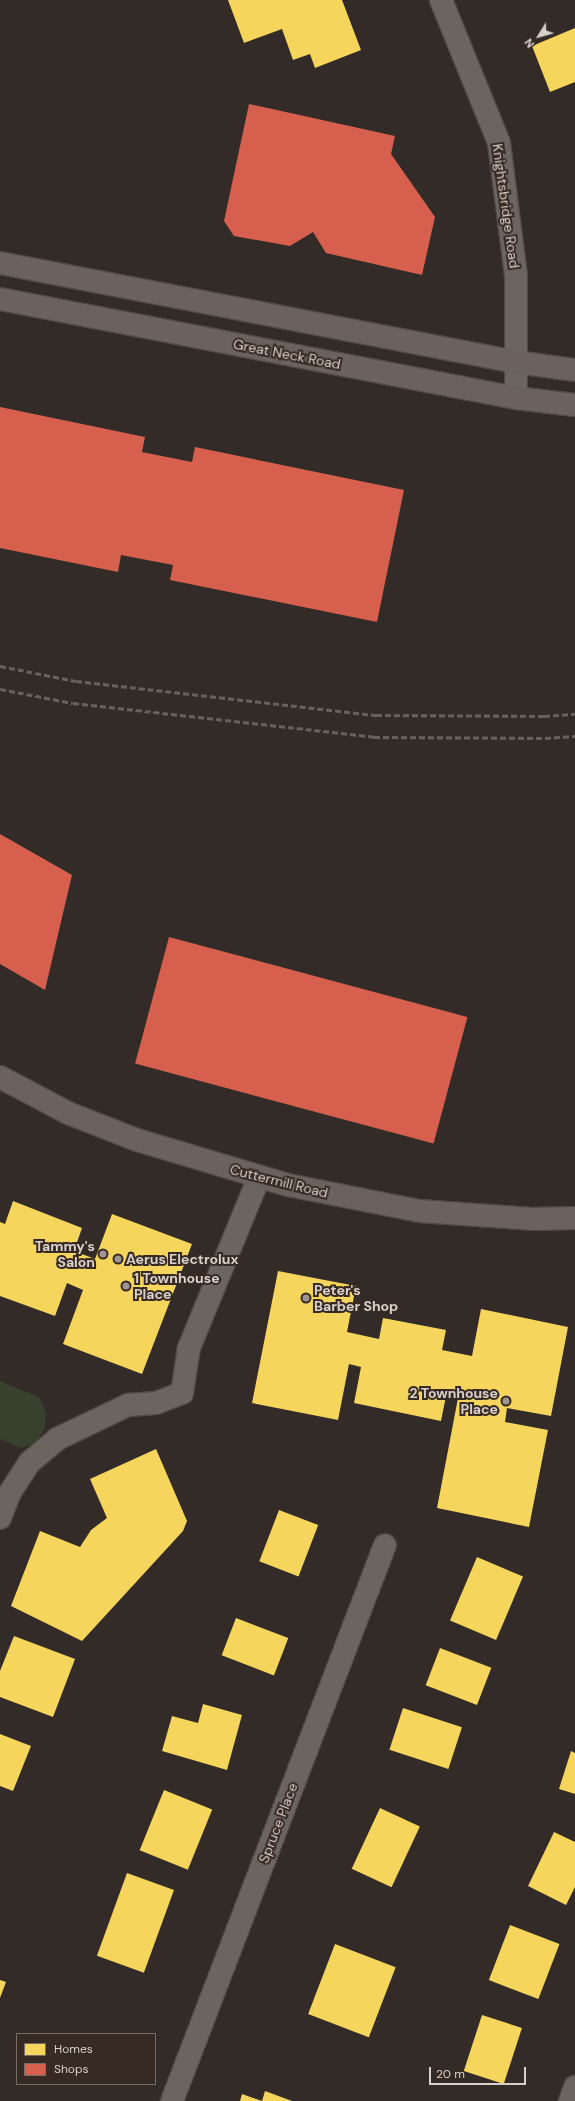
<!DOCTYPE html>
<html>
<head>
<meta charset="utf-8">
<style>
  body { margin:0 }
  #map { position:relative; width:575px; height:2101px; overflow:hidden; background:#322b27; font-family:"DM Sans",sans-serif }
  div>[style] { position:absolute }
  .green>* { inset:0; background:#37412d }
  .homes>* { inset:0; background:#f6d55c; transform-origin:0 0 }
  .shops>* { inset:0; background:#d6604d; transform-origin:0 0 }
  .roads { filter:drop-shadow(1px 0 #504945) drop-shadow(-1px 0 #504945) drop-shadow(0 1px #504945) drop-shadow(0 -1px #504945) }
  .minor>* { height:22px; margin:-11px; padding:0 11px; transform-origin:11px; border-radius:11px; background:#6b6561 }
  .major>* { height:22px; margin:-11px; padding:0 11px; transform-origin:11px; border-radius:11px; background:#6b615e }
  .rail>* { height:3px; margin-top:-1.5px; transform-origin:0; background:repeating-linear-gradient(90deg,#68625e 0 6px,transparent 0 9px) }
  .dots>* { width:11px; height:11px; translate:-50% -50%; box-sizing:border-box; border:2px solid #372a22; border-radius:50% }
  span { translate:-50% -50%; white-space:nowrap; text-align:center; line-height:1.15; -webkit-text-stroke:4px #372a22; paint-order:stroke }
  .street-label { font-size:14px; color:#dad0cb }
  .poi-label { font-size:14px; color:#dad0cb; font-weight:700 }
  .right { translate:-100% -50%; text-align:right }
  .left { translate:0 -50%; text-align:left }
  .legend { position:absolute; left:16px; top:2033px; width:140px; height:52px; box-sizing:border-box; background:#372a22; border:1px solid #786c66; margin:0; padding:5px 7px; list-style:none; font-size:12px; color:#dad0cb }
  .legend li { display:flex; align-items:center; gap:8px; height:20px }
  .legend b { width:20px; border:1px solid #786c66 }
  .north { position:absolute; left:519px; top:16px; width:40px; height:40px; -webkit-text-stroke:3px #372a22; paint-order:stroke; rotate:233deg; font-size:11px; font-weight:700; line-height:16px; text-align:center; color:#dad0cb }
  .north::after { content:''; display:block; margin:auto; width:14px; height:18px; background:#dad0cb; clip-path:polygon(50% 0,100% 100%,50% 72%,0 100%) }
  .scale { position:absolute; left:429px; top:2067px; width:97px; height:18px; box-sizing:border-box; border:2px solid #dad0cb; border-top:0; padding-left:5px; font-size:12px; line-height:14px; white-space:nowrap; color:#dad0cb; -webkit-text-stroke:3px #372a22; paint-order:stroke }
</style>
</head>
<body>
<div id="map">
  <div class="green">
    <div style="clip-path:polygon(0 1381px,39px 1397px,46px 1412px,45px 1428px,36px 1443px,21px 1448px,0 1439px)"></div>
  </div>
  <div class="homes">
    <div style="clip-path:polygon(228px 0,342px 0,361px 50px,315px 68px,310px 54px,293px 60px,282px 29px,244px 43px)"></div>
    <div style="clip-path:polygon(575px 28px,575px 82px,550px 92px,532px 46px)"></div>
    <div style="clip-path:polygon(13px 1201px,82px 1228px,74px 1251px,95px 1259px,112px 1214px,192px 1244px,142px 1374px,63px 1344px,83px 1290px,67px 1283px,55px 1316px,0 1296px,0 1222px,5px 1224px)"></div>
    <div style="clip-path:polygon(278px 1271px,356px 1286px,347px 1332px,379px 1339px,383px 1318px,446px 1330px,442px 1350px,472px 1356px,481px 1309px,568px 1327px,551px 1416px,507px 1408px,505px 1422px,548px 1430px,529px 1527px,437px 1508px,458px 1398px,446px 1396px,441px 1421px,354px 1403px,361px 1367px,349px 1364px,338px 1420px,252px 1403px)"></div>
    <div style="clip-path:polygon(156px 1449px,187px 1521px,183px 1531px,82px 1641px,11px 1606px,40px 1531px,80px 1547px,91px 1530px,107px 1518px,90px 1479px)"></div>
    <div style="left:279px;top:1510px;width:42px;height:55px;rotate:21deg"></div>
    <div style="left:477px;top:1557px;width:50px;height:69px;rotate:23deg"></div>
    <div style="left:236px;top:1618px;width:56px;height:40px;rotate:21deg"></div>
    <div style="clip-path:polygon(14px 1636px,75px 1659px,53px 1717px,0 1697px,0 1671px)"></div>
    <div style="left:440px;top:1648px;width:55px;height:40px;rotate:21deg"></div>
    <div style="clip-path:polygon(203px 1704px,242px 1715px,227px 1770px,162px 1751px,172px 1716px,198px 1723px)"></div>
    <div style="left:403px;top:1708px;width:62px;height:44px;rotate:18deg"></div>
    <div style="clip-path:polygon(0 1734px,31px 1746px,13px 1791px,0 1786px)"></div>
    <div style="clip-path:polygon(571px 1751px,575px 1753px,575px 1794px,559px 1789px)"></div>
    <div style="left:164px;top:1790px;width:52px;height:65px;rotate:22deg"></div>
    <div style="left:380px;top:1808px;width:44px;height:67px;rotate:25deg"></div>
    <div style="clip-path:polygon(554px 1832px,575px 1842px,575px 1887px,566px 1905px,528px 1886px)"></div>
    <div style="left:127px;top:1873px;width:50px;height:88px;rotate:20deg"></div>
    <div style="left:510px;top:1925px;width:53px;height:59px;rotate:21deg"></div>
    <div style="left:335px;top:1944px;width:65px;height:75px;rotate:21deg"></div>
    <div style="clip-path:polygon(0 1980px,6px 1982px,0 1998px)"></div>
    <div style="left:482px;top:2015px;width:42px;height:59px;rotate:18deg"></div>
    <div style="clip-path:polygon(265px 2091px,292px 2101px,240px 2101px,242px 2094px,262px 2101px)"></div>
  </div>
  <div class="shops">
    <div style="clip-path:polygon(249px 104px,395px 136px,391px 154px,435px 217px,422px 275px,326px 253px,313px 232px,290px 246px,234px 236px,224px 221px)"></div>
    <div style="clip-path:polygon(0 407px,145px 437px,142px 452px,192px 462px,195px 447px,404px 490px,377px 622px,170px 580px,173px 565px,121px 555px,118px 572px,0 548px)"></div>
    <div style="clip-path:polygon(0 834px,72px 875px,45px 990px,0 964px)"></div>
    <div style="left:169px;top:937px;width:309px;height:131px;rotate:15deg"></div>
  </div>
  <div class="roads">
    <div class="minor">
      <div style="left:441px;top:0;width:154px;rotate:67.9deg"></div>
      <div style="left:499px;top:143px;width:133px;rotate:82.7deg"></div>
      <div style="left:516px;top:275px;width:123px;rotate:90deg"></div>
      <div style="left:0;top:1518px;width:26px;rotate:-69deg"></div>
      <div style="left:9px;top:1494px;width:38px;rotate:-57deg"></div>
      <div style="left:30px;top:1462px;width:35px;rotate:-40deg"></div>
      <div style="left:57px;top:1439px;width:79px;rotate:-25.6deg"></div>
      <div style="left:128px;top:1405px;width:28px;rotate:-4deg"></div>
      <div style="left:156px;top:1403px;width:28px;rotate:-21deg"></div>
      <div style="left:182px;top:1393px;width:46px;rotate:-81.2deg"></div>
      <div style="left:189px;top:1348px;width:185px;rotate:-67.7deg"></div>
      <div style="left:172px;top:2101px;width:595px;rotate:-69.04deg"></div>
      <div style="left:570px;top:2101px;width:15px;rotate:-70deg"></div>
    </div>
    <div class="major">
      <div style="left:0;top:263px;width:525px;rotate:10.86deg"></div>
      <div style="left:516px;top:362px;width:60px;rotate:7.7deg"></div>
      <div style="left:0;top:299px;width:525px;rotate:10.86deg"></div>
      <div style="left:516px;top:398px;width:59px;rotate:6.8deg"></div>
      <div style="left:0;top:1077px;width:77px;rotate:27.9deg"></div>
      <div style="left:68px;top:1113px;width:74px;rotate:21.4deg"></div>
      <div style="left:137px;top:1140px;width:158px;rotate:16.6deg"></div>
      <div style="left:288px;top:1185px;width:134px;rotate:11.2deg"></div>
      <div style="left:419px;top:1211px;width:113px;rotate:4deg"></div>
      <div style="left:532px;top:1219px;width:43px;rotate:-1.3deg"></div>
    </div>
  </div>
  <div class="rail">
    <div style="left:0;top:666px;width:77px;rotate:11.2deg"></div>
    <div style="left:76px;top:681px;width:302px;rotate:6.5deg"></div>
    <div style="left:376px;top:715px;width:168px;rotate:0.3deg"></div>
    <div style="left:544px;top:716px;width:31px;rotate:-4deg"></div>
    <div style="left:0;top:689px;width:74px;rotate:10.9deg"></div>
    <div style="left:73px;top:703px;width:303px;rotate:6.4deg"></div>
    <div style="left:374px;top:737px;width:171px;rotate:0.3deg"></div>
    <div style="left:545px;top:738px;width:30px;rotate:-4deg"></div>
  </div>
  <div class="dots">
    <div style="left:103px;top:1254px;background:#9f9692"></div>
    <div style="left:118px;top:1259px;background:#9f9692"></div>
    <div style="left:126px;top:1286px;background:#9f9692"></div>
    <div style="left:306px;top:1298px;background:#9f9692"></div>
    <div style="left:506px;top:1401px;background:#9f9692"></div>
  </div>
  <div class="street-label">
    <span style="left:506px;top:206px;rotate:82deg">Knightsbridge Road</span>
    <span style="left:287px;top:354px;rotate:11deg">Great Neck Road</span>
    <span style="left:279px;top:1181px;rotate:14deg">Cuttermill Road</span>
    <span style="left:278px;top:1823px;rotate:-69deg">Spruce Place</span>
  </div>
  <div class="poi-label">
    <span class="right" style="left:95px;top:1254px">Tammy's<br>Salon</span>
    <span class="left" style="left:126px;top:1259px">Aerus Electrolux</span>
    <span class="left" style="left:134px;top:1286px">1 Townhouse<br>Place</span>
    <span class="left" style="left:314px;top:1298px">Peter's<br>Barber Shop</span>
    <span class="right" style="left:498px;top:1401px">2 Townhouse<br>Place</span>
  </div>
  <ul class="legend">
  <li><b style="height:11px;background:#f6d55c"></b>Homes</li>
  <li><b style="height:11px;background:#d6604d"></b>Shops</li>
  </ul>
  <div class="north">N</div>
  <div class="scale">20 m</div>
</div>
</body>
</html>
